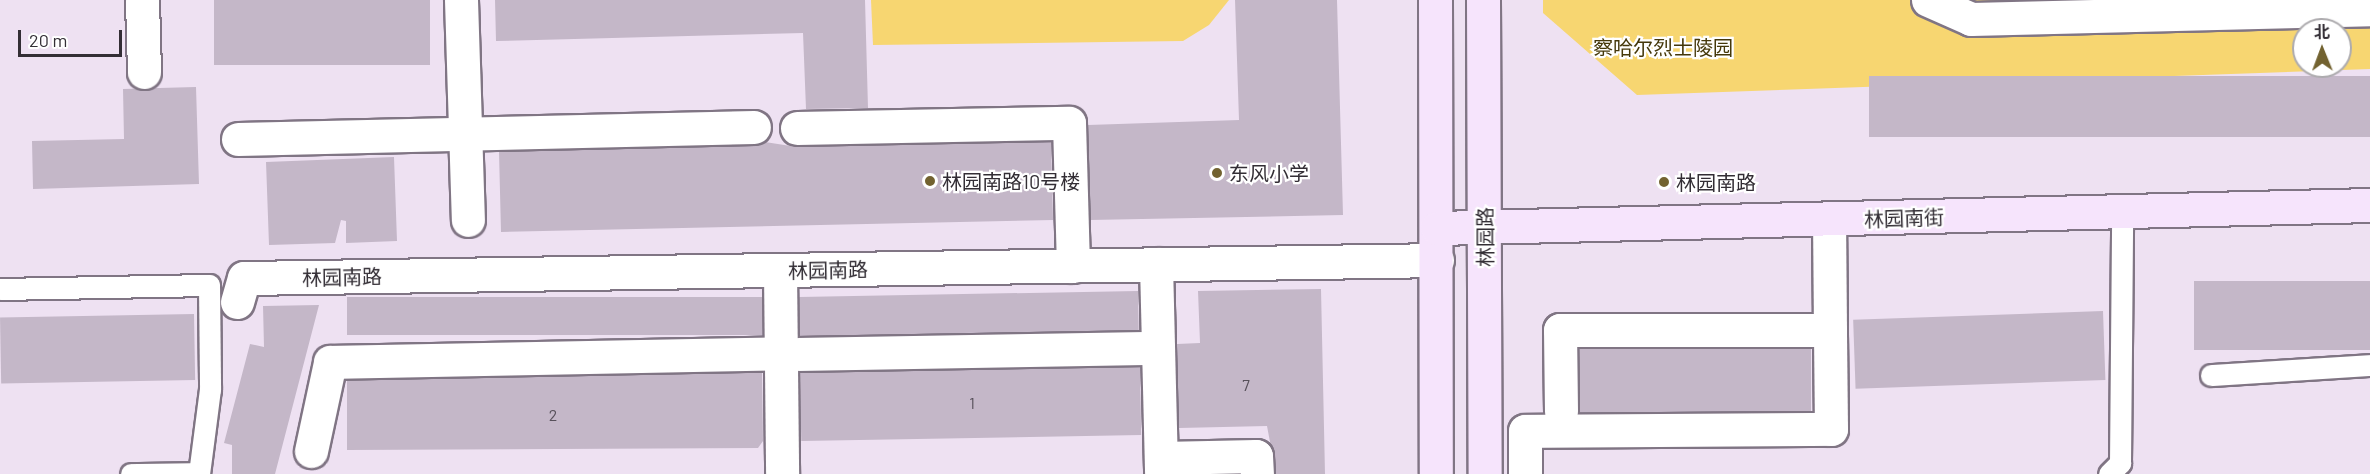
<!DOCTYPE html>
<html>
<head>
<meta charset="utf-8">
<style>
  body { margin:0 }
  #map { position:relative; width:2370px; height:474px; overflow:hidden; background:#eee1f2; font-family:Barlow,"Noto Sans SC",sans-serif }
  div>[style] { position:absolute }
  .green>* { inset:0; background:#f7d671 }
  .building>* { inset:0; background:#c4b7c8; transform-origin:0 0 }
  .roads { filter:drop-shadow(2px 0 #807584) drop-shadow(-2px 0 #807584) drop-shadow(0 2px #807584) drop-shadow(0 -2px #807584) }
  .service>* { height:21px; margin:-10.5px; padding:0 10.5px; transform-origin:10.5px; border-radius:10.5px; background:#fff }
  .minor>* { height:33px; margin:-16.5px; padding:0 16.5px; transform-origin:16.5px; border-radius:16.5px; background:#fff }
  .tertiary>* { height:33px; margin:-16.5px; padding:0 16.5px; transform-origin:16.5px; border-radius:16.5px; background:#fff }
  .secondary>* { height:33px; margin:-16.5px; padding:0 16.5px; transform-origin:16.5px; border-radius:16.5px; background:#f6e4fc }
  .dots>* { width:16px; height:16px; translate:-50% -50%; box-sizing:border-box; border:3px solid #fff; border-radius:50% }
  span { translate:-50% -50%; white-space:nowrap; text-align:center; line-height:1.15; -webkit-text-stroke:4.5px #fff; paint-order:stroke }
  .number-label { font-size:16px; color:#57505a }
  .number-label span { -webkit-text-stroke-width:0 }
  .park-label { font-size:20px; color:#45380a }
  .poi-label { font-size:20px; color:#332e35 }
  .left { translate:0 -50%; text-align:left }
  .street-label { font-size:20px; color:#332e35 }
  .north { position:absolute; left:2292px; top:18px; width:60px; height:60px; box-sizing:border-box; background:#fff; border:2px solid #adabae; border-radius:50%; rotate:359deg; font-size:16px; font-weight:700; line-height:24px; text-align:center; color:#332e35 }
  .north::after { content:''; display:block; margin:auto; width:21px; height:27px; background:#726230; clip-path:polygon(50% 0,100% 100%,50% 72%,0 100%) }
  .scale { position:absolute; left:18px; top:30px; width:104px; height:27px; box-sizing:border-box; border:3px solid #332e35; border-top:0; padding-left:8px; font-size:18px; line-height:21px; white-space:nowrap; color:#332e35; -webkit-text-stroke:4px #fff; paint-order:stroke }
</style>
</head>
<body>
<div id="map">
  <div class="green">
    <div style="clip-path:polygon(871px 0,1229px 0,1209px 25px,1183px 41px,873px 45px)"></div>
    <div style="clip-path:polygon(evenodd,1543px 0,2370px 0,2370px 69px,1637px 95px,1543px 13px,1543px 0,2304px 30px,2340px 30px,2340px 66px,2304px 66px,2304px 30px)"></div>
  </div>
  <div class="building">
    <div style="left:214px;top:0;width:216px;height:65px"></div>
    <div style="clip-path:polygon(495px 0,865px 0,868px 108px,806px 109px,803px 33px,496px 41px)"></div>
    <div style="clip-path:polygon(1235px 0,1337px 0,1343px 215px,1090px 220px,1088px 125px,1239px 120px)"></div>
    <div style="left:2370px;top:76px;width:61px;height:501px;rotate:90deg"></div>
    <div style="clip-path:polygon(196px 87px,199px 184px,33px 189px,32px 141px,124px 139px,123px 89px)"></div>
    <div style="clip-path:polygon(765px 142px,797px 147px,1051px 142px,1053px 220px,501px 232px,499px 152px)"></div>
    <div style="clip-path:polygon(394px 157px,397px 241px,346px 243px,346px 221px,341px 220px,335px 243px,269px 245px,266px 162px)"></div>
    <div style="left:2370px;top:281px;width:69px;height:176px;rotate:90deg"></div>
    <div style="clip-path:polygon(1321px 289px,1325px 474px,1276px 474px,1267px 426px,1179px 428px,1177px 344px,1200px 343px,1198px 291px)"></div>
    <div style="left:1138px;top:291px;width:39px;height:339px;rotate:89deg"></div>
    <div style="left:762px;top:297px;width:38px;height:415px;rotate:90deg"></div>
    <div style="clip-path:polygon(319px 305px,275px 474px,232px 474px,232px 445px,224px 443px,250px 344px,264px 347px,263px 306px)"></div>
    <div style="left:2103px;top:311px;width:69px;height:250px;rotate:88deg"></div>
    <div style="left:194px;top:314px;width:66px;height:194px;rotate:89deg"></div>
    <div style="left:1579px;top:349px;width:232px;height:63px"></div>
    <div style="left:1140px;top:367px;width:68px;height:340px;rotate:89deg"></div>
    <div style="clip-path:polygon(762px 372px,763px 441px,758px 448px,347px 450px,347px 380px)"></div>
  </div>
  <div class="roads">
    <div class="service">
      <div style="left:0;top:289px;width:209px;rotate:-1.1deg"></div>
      <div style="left:209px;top:285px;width:104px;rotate:89.4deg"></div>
      <div style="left:210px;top:389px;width:86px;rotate:97.4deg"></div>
      <div style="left:2211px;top:375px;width:159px;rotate:-3.6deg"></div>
      <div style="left:131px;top:474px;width:68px;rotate:-0.8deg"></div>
      <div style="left:2109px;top:474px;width:16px;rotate:-45deg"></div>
      <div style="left:2120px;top:463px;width:251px;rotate:-89.5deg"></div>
    </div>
    <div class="minor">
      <div style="left:142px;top:0;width:72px;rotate:88.4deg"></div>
      <div style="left:461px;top:0;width:220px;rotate:88.2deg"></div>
      <div style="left:797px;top:128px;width:272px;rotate:-1.1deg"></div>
      <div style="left:1069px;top:123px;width:143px;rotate:88.4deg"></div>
      <div style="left:238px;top:139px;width:516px;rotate:-1.33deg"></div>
      <div style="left:1156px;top:264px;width:210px;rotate:88.6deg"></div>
      <div style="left:780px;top:271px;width:203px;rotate:89.4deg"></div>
      <div style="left:237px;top:302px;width:25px;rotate:-74deg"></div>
      <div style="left:244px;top:278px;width:1193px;rotate:-0.86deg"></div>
      <div style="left:799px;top:354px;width:359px;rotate:-1deg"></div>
      <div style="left:1561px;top:411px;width:81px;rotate:-90.7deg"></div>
      <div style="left:1560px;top:330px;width:270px"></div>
      <div style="left:1830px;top:330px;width:110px;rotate:-90.5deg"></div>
      <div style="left:311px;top:451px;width:91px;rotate:-77.9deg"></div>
      <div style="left:330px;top:362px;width:451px;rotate:-1.1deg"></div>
      <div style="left:1161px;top:458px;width:95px;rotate:-1.2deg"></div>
      <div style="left:1256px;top:456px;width:18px;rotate:87deg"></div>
      <div style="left:1525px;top:474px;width:43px;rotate:-90deg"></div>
      <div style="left:1525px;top:431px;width:306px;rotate:-0.4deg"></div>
      <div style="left:1831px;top:429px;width:99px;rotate:-90.6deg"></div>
    </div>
    <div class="tertiary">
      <div style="left:1928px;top:0;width:47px;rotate:23.8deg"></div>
      <div style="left:1971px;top:19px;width:399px;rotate:-1.4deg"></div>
    </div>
    <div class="secondary">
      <div style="left:1435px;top:0;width:474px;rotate:89.9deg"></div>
      <div style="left:1483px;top:0;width:474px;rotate:89.8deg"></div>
      <div style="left:1437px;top:228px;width:933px;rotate:-1.41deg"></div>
    </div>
  </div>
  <div class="dots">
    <div style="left:1217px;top:173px;background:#726230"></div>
    <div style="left:930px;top:181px;background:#726230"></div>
    <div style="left:1664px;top:182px;background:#726230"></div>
  </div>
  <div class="number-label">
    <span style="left:1246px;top:385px">7</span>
    <span style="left:972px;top:403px">1</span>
    <span style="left:553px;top:415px">2</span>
  </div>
  <div class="park-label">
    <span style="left:1663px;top:47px">察哈尔烈士陵园</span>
  </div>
  <div class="poi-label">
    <span class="left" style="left:1229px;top:173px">东风小学</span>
    <span class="left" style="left:942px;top:181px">林园南路10号楼</span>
    <span class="left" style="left:1676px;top:182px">林园南路</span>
  </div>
  <div class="street-label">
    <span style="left:1904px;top:218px;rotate:-2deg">林园南街</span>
    <span style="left:1485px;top:237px;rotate:-90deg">林园路</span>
    <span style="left:828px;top:270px;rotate:-1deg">林园南路</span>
    <span style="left:342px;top:277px;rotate:-1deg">林园南路</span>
  </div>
  <div class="north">北</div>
  <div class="scale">20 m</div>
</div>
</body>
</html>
